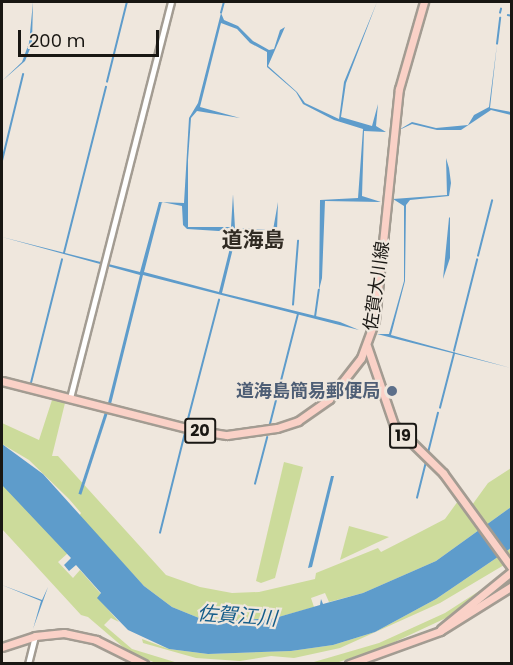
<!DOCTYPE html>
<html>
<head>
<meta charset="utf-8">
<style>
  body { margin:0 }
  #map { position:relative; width:513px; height:665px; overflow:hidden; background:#efe7dd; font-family:Poppins,"Noto Sans JP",sans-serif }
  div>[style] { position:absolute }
  .green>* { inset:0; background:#ccdb9b }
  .water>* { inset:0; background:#5e9ccb; transform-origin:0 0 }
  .stream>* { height:1.5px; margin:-0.75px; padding:0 0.75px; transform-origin:0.75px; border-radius:0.75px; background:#5e9ccb }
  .roads { filter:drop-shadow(2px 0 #a39c92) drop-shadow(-2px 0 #a39c92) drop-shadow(0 2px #a39c92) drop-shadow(0 -2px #a39c92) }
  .minor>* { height:5px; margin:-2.5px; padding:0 2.5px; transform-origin:2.5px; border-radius:2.5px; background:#fff }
  .major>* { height:7px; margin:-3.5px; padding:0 3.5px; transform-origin:3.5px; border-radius:3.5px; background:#fad1c7 }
  .dots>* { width:16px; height:16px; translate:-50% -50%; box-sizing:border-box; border:3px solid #efe7dd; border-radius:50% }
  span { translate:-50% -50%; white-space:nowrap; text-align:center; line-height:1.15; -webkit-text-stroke:4.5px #efe7dd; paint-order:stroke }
  .shield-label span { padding:2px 4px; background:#efe7dd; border:2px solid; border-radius:4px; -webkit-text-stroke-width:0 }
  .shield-label { font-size:16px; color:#191713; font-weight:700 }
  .street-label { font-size:18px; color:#191713 }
  .service-label { font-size:18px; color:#4e5e75; font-weight:700 }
  .right { translate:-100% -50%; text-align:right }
  .water-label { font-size:20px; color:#145d8a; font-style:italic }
  .quarter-label { font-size:21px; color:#312b23; font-weight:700 }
  .frame { position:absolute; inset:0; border:3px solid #191713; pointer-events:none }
  .scale { position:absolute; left:18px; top:30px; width:141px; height:27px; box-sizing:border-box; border:3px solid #191713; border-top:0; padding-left:8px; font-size:18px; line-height:21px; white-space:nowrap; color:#191713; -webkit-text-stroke:4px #efe7dd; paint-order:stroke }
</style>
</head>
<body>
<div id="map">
  <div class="green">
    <div style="clip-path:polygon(52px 400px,65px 403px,52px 456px,58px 456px,166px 575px,200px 587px,232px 593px,259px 592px,315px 579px,316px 573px,378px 548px,381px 552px,422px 531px,445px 519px,458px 501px,467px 512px,488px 483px,511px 468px,511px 507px,436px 561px,363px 593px,329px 602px,325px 593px,311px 598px,314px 607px,275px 618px,225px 621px,199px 618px,172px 607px,144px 586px,79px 516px,81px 513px,69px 499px,29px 460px,2px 444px,2px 423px,39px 440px)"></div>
    <div style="clip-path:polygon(284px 462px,303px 467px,275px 578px,261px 583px,256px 581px)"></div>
    <div style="clip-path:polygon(2px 483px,68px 553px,58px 562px,73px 578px,80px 570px,101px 594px,98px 598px,119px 622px,111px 618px,104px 625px,132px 649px,178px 663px,156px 663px,130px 653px,88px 617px,81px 615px,2px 529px)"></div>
    <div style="clip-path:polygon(349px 526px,389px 537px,340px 560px)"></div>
    <div style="clip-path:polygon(511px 548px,511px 561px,440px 603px,340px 648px,294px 658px,271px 656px,240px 661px,196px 658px,143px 643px,142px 639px,169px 649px,208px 654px,291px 651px,333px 645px,375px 632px,436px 599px)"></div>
    <div style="clip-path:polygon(504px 575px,461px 611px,386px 646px,339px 662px,307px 664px,379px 643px,445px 613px)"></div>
  </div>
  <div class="water">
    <div style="clip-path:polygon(33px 2px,32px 44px,25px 61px,2px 81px,22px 62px,29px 43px)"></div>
    <div style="clip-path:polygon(evenodd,377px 2px,346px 83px,341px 117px,372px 126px,378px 104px,376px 126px,386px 132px,364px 131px,362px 196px,381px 202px,325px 201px,322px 278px,319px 290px,320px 200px,358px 198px,363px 129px,334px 120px,303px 104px,296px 92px,267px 67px,267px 52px,250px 43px,237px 29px,221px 23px,200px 107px,240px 118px,197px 111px,191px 118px,188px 160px,188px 227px,231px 227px,233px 194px,235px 228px,273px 230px,278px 202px,277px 231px,237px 232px,222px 293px,340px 322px,359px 330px,143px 275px,111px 404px,108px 403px,140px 275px,2px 237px,140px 272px,159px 202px,184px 203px,189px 118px,198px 103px,221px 13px,224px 20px,238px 26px,253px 41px,269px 50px,274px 49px,280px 30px,285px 27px,268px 66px,297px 92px,305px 103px,339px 119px,344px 82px,377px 2px,162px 202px,182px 206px,183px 225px,187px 229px,234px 232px,219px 292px,144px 272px,162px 202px)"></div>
    <div style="clip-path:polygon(497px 44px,490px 108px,511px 112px,511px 115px,491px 110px,461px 130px,437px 130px,412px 124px,397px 131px,412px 122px,436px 128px,468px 125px,474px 115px,489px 107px)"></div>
    <div style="clip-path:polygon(446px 158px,449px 168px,451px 183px,449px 196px,410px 200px,406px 205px,405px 281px,391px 335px,511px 368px,377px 334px,389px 334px,404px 281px,404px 206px,393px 199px,447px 195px)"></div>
    <div style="clip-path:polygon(450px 217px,450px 258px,443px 279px,449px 218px)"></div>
    <div style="left:105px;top:412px;width:3px;height:86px;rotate:18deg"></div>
    <div style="clip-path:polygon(2px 444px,43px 474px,144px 586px,172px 607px,199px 618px,225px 621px,275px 618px,320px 605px,321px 599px,323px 604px,363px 593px,436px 561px,511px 507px,511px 548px,436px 599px,375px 632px,333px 645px,291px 651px,208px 654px,169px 649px,128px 630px,97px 598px,101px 593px,76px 565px,69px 571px,64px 565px,71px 558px,2px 485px)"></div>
    <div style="clip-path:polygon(331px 476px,334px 476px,312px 567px,308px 568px)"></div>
    <div style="clip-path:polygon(2px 585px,42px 600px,48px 587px,33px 629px,41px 601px)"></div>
  </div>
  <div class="stream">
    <div style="left:221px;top:13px;width:11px;rotate:-75deg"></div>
    <div style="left:500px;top:13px;width:4px;rotate:-76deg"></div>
    <div style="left:508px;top:15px;width:4px;rotate:14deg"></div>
    <div style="left:497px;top:44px;width:26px;rotate:-83deg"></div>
    <div style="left:107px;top:82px;width:82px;rotate:-76deg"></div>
    <div style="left:2px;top:161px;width:89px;rotate:-76.3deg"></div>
    <div style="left:64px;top:253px;width:171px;rotate:-75.8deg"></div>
    <div style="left:478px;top:256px;width:57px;rotate:-75.7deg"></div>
    <div style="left:293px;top:305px;width:64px;rotate:-85.5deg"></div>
    <div style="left:315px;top:317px;width:27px;rotate:-82deg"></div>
    <div style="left:454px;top:351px;width:94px;rotate:-75.8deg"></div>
    <div style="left:31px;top:383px;width:127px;rotate:-75.9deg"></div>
    <div style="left:440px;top:408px;width:56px;rotate:-75.5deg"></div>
    <div style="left:187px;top:423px;width:127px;rotate:-75.4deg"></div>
    <div style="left:270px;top:424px;width:114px;rotate:-75.7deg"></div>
    <div style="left:428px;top:453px;width:41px;rotate:-76deg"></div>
    <div style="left:255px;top:484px;width:48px;rotate:-75.4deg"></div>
    <div style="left:417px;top:498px;width:38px;rotate:-76deg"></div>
    <div style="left:160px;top:533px;width:103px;rotate:-76deg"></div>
  </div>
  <div class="roads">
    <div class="minor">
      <div style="left:70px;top:398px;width:409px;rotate:-75.7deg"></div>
      <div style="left:28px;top:664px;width:29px;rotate:-76deg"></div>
    </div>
    <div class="major">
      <div style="left:367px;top:346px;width:83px;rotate:71.1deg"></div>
      <div style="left:394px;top:425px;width:69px;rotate:44.4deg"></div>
      <div style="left:443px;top:473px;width:117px;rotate:54deg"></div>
      <div style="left:2px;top:381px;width:198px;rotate:14.3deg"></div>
      <div style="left:194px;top:430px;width:33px;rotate:9deg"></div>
      <div style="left:227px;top:435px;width:50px;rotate:-8deg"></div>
      <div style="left:277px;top:428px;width:22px;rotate:-18deg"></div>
      <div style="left:298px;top:421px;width:38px;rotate:-35deg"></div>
      <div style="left:329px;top:399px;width:52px;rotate:-52deg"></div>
      <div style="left:361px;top:358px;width:40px;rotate:-69.8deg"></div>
      <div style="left:375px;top:320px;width:232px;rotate:-84.1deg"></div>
      <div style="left:399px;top:89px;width:91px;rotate:-74deg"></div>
      <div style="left:441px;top:629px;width:92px;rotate:-39.2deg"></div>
      <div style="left:2px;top:647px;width:35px;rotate:-18deg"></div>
      <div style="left:35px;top:636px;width:29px;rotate:-6deg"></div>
      <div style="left:64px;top:633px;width:33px;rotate:12deg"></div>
      <div style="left:96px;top:640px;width:54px;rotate:26.6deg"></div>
      <div style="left:349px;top:664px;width:97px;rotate:-19.9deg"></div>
      <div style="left:440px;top:631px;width:85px;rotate:-32deg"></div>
    </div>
  </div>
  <div class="dots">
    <div style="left:392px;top:391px;background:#5c6f8a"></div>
  </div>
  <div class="shield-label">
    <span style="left:200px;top:431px">20</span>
    <span style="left:403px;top:436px">19</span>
  </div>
  <div class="street-label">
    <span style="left:377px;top:286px;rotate:-82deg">佐賀大川線</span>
  </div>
  <div class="service-label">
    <span class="right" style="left:380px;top:391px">道海島簡易郵便局</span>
  </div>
  <div class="water-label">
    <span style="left:237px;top:616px;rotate:4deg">佐賀江川</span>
  </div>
  <div class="quarter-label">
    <span style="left:253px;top:240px">道海島</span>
  </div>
  <div class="frame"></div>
  <div class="scale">200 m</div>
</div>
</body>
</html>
